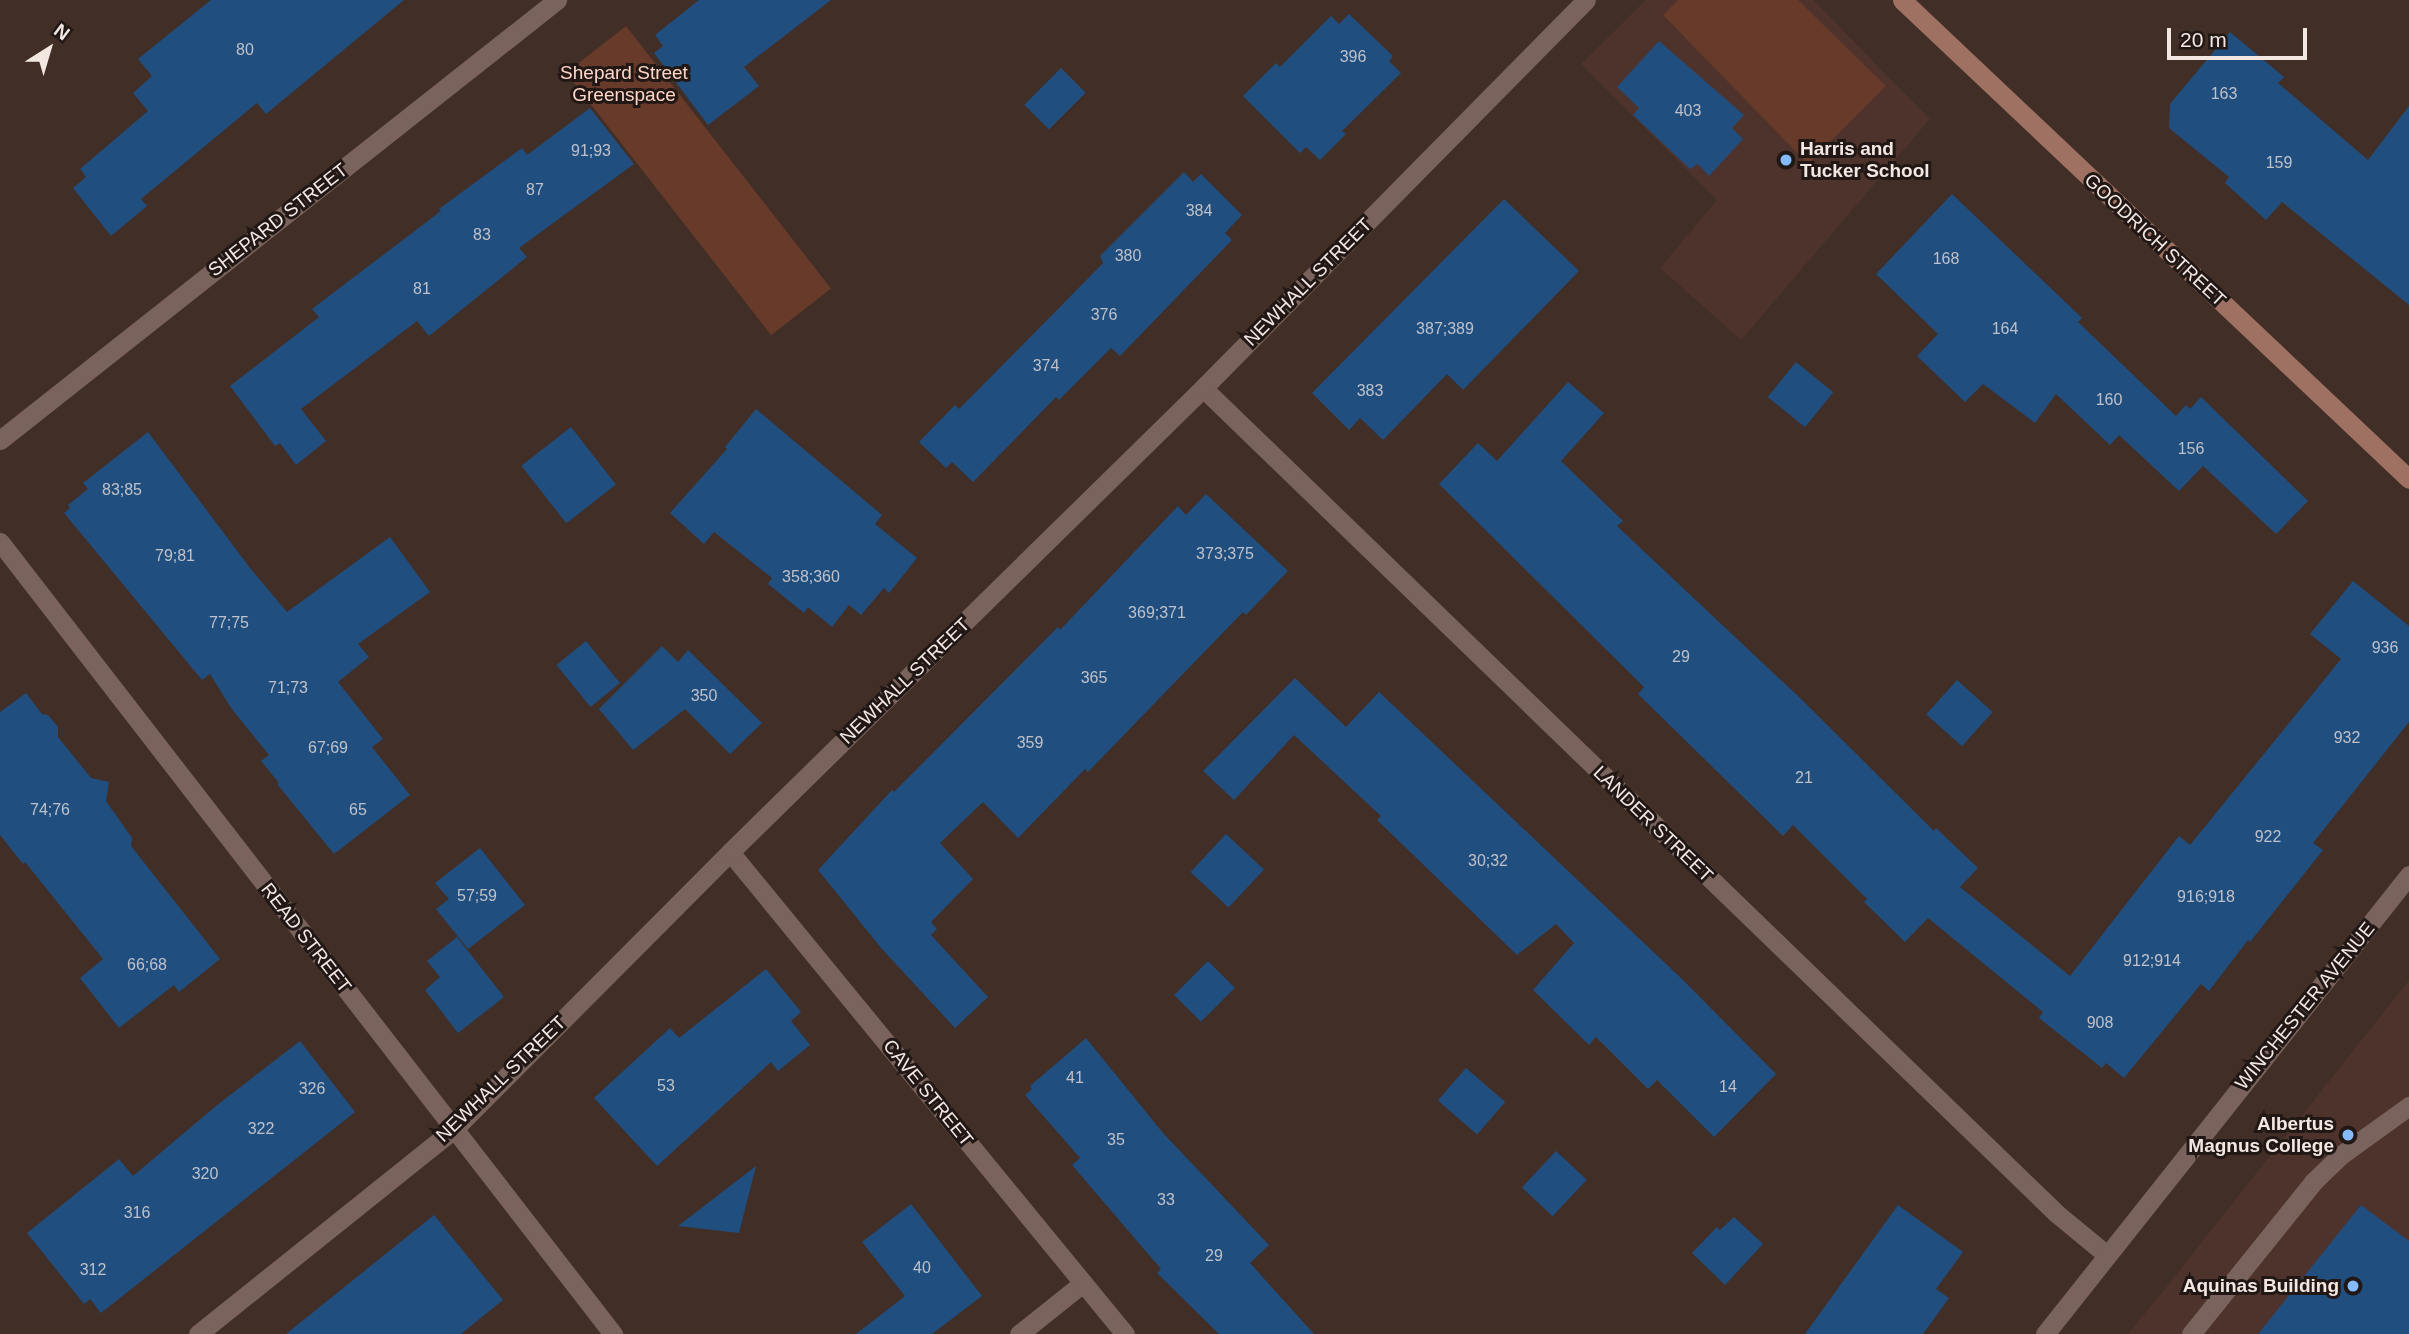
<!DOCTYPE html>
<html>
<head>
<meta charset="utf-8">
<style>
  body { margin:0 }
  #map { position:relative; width:2409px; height:1334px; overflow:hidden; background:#402e27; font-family:Helvetica,sans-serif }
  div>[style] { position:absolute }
  .built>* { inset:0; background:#4d332b }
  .green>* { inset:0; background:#673a29; transform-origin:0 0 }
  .building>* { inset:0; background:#204e7f; transform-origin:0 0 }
  .service>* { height:19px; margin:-9.5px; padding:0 9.5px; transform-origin:9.5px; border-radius:9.5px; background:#79635c }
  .minor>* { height:19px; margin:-9.5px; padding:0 9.5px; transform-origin:9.5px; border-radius:9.5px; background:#79635c }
  .tertiary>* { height:19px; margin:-9.5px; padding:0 9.5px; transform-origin:9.5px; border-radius:9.5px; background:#79635c }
  .secondary>* { height:19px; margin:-9.5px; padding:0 9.5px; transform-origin:9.5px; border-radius:9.5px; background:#9e7162 }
  .dots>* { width:19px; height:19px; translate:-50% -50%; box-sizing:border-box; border:4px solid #211815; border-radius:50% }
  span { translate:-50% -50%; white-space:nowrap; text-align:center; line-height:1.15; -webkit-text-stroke:6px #211815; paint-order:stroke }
  .number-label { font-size:16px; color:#bec1c9 }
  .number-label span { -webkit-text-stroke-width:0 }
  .park-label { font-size:19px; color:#fed5c7 }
  .poi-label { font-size:19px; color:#f3e7e2; font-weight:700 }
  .left { translate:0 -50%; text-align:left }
  .right { translate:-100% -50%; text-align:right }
  .street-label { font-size:19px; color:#f3e7e2 }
  .north { position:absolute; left:14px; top:14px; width:70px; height:70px; -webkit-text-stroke:5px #211815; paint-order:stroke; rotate:37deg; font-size:19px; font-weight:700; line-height:28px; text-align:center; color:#f3e7e2 }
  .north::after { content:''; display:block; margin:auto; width:24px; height:32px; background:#f3e7e2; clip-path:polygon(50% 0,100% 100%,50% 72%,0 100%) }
  .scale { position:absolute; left:2167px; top:28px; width:140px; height:32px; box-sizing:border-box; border:4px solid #f3e7e2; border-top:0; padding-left:9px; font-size:21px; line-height:24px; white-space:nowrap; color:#f3e7e2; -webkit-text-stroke:5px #211815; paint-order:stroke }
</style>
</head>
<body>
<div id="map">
  <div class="built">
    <div style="clip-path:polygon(1646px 0,1813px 0,1930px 119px,1741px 340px,1660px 268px,1717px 200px,1581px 64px)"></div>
    <div style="clip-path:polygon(2409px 980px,2409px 1334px,2128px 1334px,2164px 1290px)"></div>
  </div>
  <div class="green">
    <div style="clip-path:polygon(1678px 0,1798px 0,1886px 86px,1808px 164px,1663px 15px)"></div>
    <div style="left:626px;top:26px;width:333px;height:76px;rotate:52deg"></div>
  </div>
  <div class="building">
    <div style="clip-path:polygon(211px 0,404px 0,266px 114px,257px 103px,141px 199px,147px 206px,111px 236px,73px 188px,86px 177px,80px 169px,148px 111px,133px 93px,152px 76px,138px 59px)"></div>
    <div style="clip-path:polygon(699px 0,831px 0,744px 67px,759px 86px,708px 125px,654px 53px,663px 46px,655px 35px)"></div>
    <div style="clip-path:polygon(1349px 14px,1393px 56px,1389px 61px,1401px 73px,1342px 131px,1346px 134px,1320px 160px,1306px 147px,1300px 153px,1243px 96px,1276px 63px,1280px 67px,1331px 16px,1339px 24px)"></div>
    <div style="clip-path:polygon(2230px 32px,2284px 77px,2278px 83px,2368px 160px,2409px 106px,2409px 305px,2282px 202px,2266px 220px,2225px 183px,2229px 177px,2169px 128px,2170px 104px)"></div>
    <div style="clip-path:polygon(1659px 41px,1744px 115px,1732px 128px,1743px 139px,1709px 176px,1698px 164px,1690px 169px,1633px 115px,1639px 108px,1617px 87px)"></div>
    <div style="left:1061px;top:68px;width:35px;height:52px;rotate:45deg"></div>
    <div style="clip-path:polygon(590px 108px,634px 164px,519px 248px,527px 257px,429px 336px,417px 321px,301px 409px,326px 441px,296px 465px,280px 443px,275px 446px,230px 386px,319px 317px,312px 309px,441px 211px,439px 209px,522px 148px,527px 155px)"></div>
    <div style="clip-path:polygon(1184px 172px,1193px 182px,1201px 174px,1242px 215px,1225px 233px,1232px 240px,1120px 356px,1111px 348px,1059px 400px,1056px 397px,973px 482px,952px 462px,946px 468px,919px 442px,955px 405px,959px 409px,1060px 307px,1103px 263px,1100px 256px)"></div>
    <div style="clip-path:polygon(1952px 194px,2082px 318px,2078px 322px,2176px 416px,2186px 405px,2190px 409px,2201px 397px,2308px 501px,2276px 534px,2203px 466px,2179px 491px,2119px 435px,2110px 445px,2056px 394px,2035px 423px,1983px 384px,1965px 402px,1917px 356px,1938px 334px,1876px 274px)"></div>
    <div style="clip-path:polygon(1504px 199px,1579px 271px,1463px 390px,1447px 374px,1383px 440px,1360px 418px,1349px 430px,1312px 393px)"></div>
    <div style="left:1796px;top:362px;width:48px;height:45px;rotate:39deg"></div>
    <div style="clip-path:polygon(1568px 382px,1604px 413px,1561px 461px,1623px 521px,1617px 526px,1799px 697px,1934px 831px,1936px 828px,1978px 868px,1960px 887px,2070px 976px,2179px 836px,2190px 845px,2341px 659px,2310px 634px,2353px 581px,2409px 626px,2409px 722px,2313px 843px,2323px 850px,2250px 942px,2248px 940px,2209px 991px,2201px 984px,2124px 1078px,2106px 1063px,2102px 1068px,2039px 1018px,2043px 1012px,1928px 918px,1905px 942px,1864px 902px,1867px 899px,1793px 825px,1783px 836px,1638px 694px,1644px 687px,1439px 484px,1478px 443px,1497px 461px)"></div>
    <div style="clip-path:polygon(756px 409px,882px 515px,875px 524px,917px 558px,889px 593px,884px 588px,861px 615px,849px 605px,832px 627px,808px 607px,804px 613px,768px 584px,772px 578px,714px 532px,704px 544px,670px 513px,727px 449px,725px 447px)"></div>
    <div style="left:571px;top:427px;width:73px;height:63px;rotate:52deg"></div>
    <div style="clip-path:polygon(148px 432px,250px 568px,287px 612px,390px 537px,430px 592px,358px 644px,369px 657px,338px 682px,383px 739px,372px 747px,410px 795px,334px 854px,277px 784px,279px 783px,261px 761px,269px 755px,231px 708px,210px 674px,202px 680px,64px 513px,70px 508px,68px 505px,88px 489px,83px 483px)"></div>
    <div style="clip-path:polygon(1206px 494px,1288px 571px,1246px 615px,1243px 612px,1088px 772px,1085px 769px,1018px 838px,983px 802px,940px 843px,973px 879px,931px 922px,937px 929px,931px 935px,988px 997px,955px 1028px,882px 949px,818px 870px,892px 790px,894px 792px,1058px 627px,1060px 630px,1178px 506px,1186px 515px)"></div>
    <div style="left:586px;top:641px;width:54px;height:38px;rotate:51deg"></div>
    <div style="clip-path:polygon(662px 646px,678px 662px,688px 650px,762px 723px,730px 754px,685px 709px,633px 750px,599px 709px)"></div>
    <div style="clip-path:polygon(1295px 678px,1346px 727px,1379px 692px,1683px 980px,1776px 1074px,1714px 1137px,1657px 1080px,1648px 1089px,1596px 1037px,1589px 1045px,1533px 990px,1574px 943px,1556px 924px,1517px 955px,1377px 820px,1381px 816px,1294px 735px,1234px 800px,1203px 771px)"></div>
    <div style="left:1957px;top:680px;width:48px;height:46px;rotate:42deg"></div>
    <div style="clip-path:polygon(26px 693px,42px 714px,48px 715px,58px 727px,58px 737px,91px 778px,109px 782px,106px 801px,132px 838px,131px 846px,220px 959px,179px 992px,174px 985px,119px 1028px,80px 978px,103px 959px,25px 862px,23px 864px,0 835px,0 712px)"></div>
    <div style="left:1226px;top:834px;width:52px;height:52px;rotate:43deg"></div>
    <div style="clip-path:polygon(480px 848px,525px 905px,468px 949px,436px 909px,449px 899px,435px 883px)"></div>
    <div style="clip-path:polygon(457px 937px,504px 997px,458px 1033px,425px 990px,440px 977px,427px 961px)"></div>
    <div style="left:1208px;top:961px;width:38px;height:48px;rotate:45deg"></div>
    <div style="clip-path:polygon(766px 969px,801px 1012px,791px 1021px,810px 1045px,778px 1071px,771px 1062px,657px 1166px,594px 1098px,670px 1028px,679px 1038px)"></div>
    <div style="clip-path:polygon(1086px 1038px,1163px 1133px,1269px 1245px,1250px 1263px,1314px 1334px,1219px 1334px,1157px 1273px,1161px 1269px,1072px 1165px,1080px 1158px,1025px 1095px,1032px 1089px,1030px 1086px)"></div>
    <div style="clip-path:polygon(300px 1041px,355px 1112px,101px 1313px,90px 1299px,84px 1304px,27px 1233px,119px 1159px,133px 1176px,216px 1106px)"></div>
    <div style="left:1466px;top:1068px;width:52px;height:43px;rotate:41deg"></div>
    <div style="left:1556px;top:1151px;width:42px;height:50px;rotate:43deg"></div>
    <div style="clip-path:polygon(756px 1166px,739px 1233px,678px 1226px)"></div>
    <div style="clip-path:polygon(911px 1204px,982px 1296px,932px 1334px,856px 1334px,905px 1296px,862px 1242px)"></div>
    <div style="clip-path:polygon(1898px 1205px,1963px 1252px,1936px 1289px,1949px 1298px,1923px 1334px,1805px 1334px)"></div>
    <div style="clip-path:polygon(2361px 1205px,2409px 1241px,2409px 1334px,2258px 1334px)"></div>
    <div style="clip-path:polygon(434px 1215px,503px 1300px,461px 1334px,286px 1334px)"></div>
    <div style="clip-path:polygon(1734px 1217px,1763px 1244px,1725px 1285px,1692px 1253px,1717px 1227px,1720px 1230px)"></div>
  </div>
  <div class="service">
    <div style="left:1019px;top:1334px;width:82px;rotate:-38.6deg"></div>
    <div style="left:2191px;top:1334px;width:195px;rotate:-51.2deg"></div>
    <div style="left:2313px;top:1182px;width:39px;rotate:-44deg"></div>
    <div style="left:2341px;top:1155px;width:84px;rotate:-35.8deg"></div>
  </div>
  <div class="minor">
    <div style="left:1203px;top:388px;width:1187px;rotate:44.04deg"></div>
    <div style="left:2056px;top:1213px;width:66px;rotate:39.5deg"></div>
    <div style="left:0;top:440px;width:710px;rotate:-38.31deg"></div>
    <div style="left:0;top:542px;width:1002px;rotate:52.26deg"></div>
    <div style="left:730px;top:852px;width:623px;rotate:50.67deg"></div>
    <div style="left:198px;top:1334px;width:327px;rotate:-38.7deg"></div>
    <div style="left:453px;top:1130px;width:392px;rotate:-45.1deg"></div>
    <div style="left:730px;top:852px;width:663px;rotate:-44.45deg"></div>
    <div style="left:1203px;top:388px;width:545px;rotate:-45.37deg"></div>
  </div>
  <div class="tertiary">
    <div style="left:2045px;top:1334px;width:586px;rotate:-51.58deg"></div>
  </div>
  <div class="secondary">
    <div style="left:1902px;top:0;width:697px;rotate:43.37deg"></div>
  </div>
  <div class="dots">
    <div style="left:1786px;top:160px;background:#84bcfb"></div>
    <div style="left:2348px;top:1135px;background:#84bcfb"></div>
    <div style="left:2353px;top:1286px;background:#84bcfb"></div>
  </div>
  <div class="number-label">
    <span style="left:245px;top:50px">80</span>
    <span style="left:1353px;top:57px">396</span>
    <span style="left:2224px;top:94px">163</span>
    <span style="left:1688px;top:111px">403</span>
    <span style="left:591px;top:151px">91;93</span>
    <span style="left:2279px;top:163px">159</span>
    <span style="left:535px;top:190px">87</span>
    <span style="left:1199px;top:211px">384</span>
    <span style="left:482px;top:235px">83</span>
    <span style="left:1128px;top:256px">380</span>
    <span style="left:1946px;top:259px">168</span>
    <span style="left:422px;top:289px">81</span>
    <span style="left:1104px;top:315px">376</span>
    <span style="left:1445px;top:329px">387;389</span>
    <span style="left:2005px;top:329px">164</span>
    <span style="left:1046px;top:366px">374</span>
    <span style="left:1370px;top:391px">383</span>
    <span style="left:2109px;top:400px">160</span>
    <span style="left:2191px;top:449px">156</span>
    <span style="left:122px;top:490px">83;85</span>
    <span style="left:1225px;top:554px">373;375</span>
    <span style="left:175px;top:556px">79;81</span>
    <span style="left:811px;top:577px">358;360</span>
    <span style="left:1157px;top:613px">369;371</span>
    <span style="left:229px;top:623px">77;75</span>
    <span style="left:2385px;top:648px">936</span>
    <span style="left:1681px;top:657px">29</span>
    <span style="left:1094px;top:678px">365</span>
    <span style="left:288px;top:688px">71;73</span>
    <span style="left:704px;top:696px">350</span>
    <span style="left:2347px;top:738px">932</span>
    <span style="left:1030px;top:743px">359</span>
    <span style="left:328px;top:748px">67;69</span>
    <span style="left:1804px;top:778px">21</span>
    <span style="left:50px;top:810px">74;76</span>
    <span style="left:358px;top:810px">65</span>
    <span style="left:2268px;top:837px">922</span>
    <span style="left:1488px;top:861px">30;32</span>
    <span style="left:477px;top:896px">57;59</span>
    <span style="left:2206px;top:897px">916;918</span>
    <span style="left:2152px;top:961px">912;914</span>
    <span style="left:147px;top:965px">66;68</span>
    <span style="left:2100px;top:1023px">908</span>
    <span style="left:1075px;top:1078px">41</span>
    <span style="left:666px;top:1086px">53</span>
    <span style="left:1728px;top:1087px">14</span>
    <span style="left:312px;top:1089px">326</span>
    <span style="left:261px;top:1129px">322</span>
    <span style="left:1116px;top:1140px">35</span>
    <span style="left:205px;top:1174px">320</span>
    <span style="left:1166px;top:1200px">33</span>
    <span style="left:137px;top:1213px">316</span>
    <span style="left:1214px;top:1256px">29</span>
    <span style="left:922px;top:1268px">40</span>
    <span style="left:93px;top:1270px">312</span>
  </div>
  <div class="park-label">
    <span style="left:624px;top:84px">Shepard Street<br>Greenspace</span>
  </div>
  <div class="poi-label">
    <span class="left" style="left:1800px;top:160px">Harris and<br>Tucker School</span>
    <span class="right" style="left:2334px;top:1135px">Albertus<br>Magnus College</span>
    <span class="right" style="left:2339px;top:1286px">Aquinas Building</span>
  </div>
  <div class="street-label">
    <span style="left:278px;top:220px;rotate:-38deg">SHEPARD STREET</span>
    <span style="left:2155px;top:240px;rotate:43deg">GOODRICH STREET</span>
    <span style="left:1308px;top:282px;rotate:-45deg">NEWHALL STREET</span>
    <span style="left:905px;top:681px;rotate:-44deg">NEWHALL STREET</span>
    <span style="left:1653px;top:824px;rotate:44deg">LANDER STREET</span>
    <span style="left:306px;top:938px;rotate:52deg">READ STREET</span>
    <span style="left:2305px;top:1006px;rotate:-51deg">WINCHESTER AVENUE</span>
    <span style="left:501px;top:1079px;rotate:-44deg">NEWHALL STREET</span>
    <span style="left:928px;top:1093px;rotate:51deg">CAVE STREET</span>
  </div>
  <div class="north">N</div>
  <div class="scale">20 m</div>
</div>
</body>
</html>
